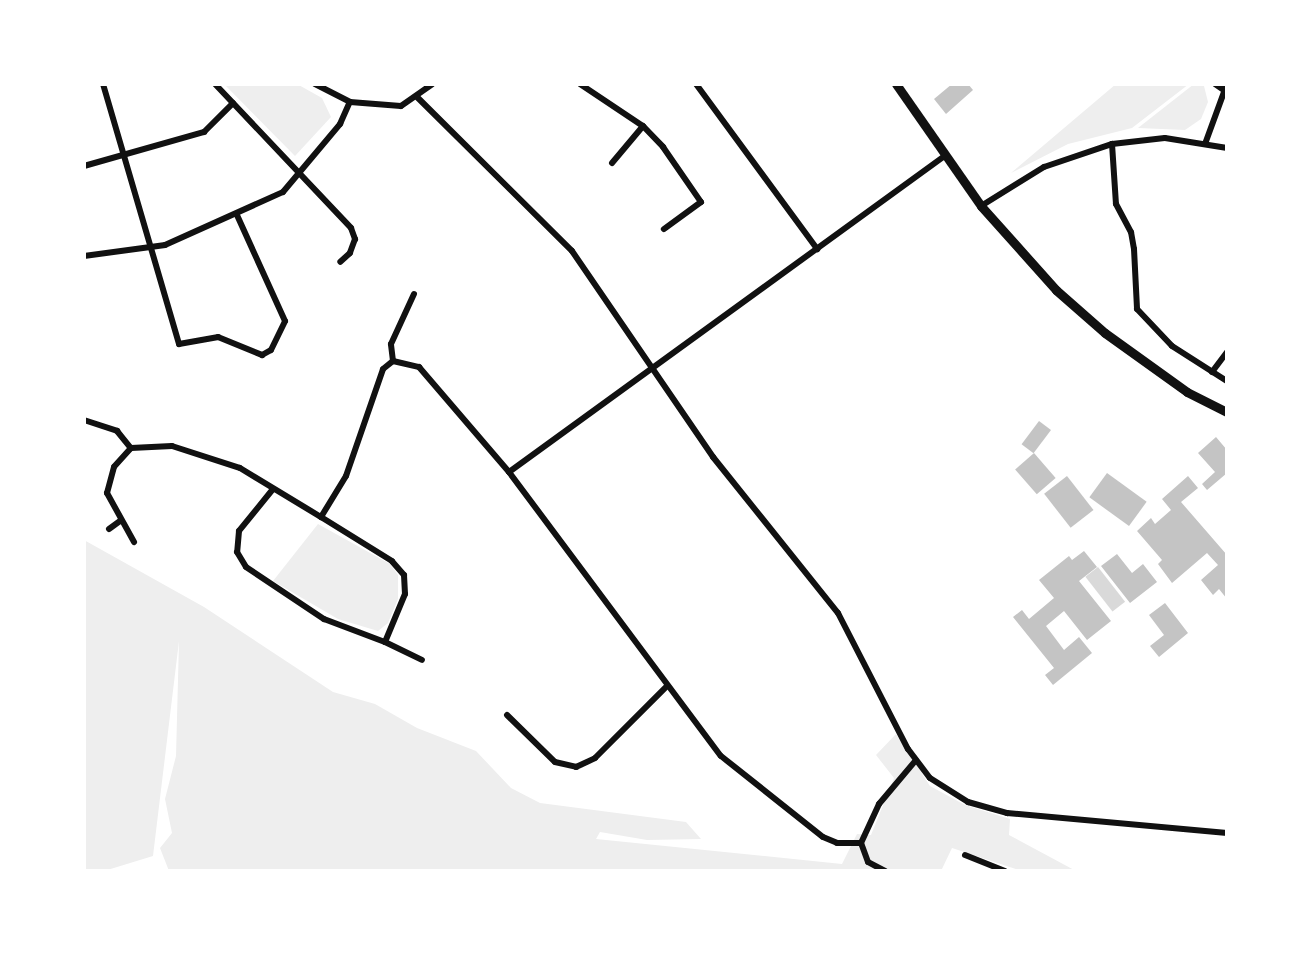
<!DOCTYPE html>
<html>
<head>
<meta charset="utf-8">
<style>
  body { margin:0 }
  #map { position:relative; width:1311px; height:955px; overflow:hidden; background:#fff; font-family:Merriweather,serif }
  div>[style] { position:absolute }
  .green>* { inset:0; background:#eee }
  .water>* { inset:0; background:#d9d9d9; transform-origin:0 0 }
  .building>* { inset:0; background:#c4c4c4; transform-origin:0 0 }
  .minor>* { height:6px; margin:-3px; padding:0 3px; transform-origin:3px; border-radius:3px; background:#111 }
  .primary>* { height:9px; margin:-4.5px; padding:0 4.5px; transform-origin:4.5px; border-radius:4.5px; background:#111 }
  span { translate:-50% -50%; white-space:nowrap; text-align:center; line-height:1.15; -webkit-text-stroke:5px #fff; paint-order:stroke }
  .frame { position:absolute; inset:0; border:86px solid #fff; pointer-events:none }
</style>
</head>
<body>
<div id="map">
  <div class="green">
    <div style="clip-path:polygon(224px 84px,297px 84px,322px 98px,331px 117px,295px 156px)"></div>
    <div style="clip-path:polygon(1116px 84px,1189px 84px,1132px 128px,1068px 144px,1011px 173px)"></div>
    <div style="clip-path:polygon(1194px 84px,1204px 86px,1208px 102px,1201px 119px,1185px 130px,1138px 128px)"></div>
    <div style="clip-path:polygon(318px 524px,390px 564px,398px 575px,398px 599px,388px 623px,378px 631px,338px 619px,273px 581px)"></div>
    <div style="clip-path:polygon(84px 540px,204px 607px,333px 692px,375px 704px,417px 728px,476px 751px,511px 788px,540px 803px,686px 822px,701px 839px,647px 840px,600px 832px,596px 839px,842px 864px,857px 834px,871px 835px,894px 778px,876px 755px,896px 734px,930px 786px,965px 805px,1010px 819px,1009px 835px,1076px 871px,1022px 871px,952px 848px,941px 871px,169px 871px,160px 848px,172px 833px,165px 799px,176px 756px,179px 641px,153px 856px,104px 871px,84px 871px)"></div>
  </div>
  <div class="water">
    <div style="left:1098px;top:567px;width:44px;height:16px;rotate:52deg"></div>
  </div>
  <div class="building">
    <div style="clip-path:polygon(952px 84px,968px 84px,973px 90px,946px 114px,934px 99px)"></div>
    <div style="left:1039px;top:421px;width:15px;height:29px;rotate:37deg"></div>
    <div style="clip-path:polygon(1216px 437px,1227px 450px,1227px 473px,1207px 490px,1202px 484px,1215px 472px,1198px 453px)"></div>
    <div style="left:1034px;top:453px;width:33px;height:25px;rotate:49deg"></div>
    <div style="left:1107px;top:473px;width:49px;height:30px;rotate:36deg"></div>
    <div style="left:1067px;top:476px;width:43px;height:29px;rotate:52deg"></div>
    <div style="clip-path:polygon(1188px 476px,1198px 488px,1181px 502px,1227px 555px,1227px 599px,1219px 589px,1213px 595px,1201px 580px,1218px 565px,1207px 553px,1172px 583px,1158px 564px,1162px 560px,1137px 531px,1151px 518px,1155px 524px,1171px 510px,1162px 499px)"></div>
    <div style="clip-path:polygon(1084px 551px,1097px 567px,1079px 581px,1111px 621px,1087px 640px,1064px 611px,1046px 626px,1064px 650px,1079px 637px,1092px 653px,1053px 685px,1045px 675px,1054px 668px,1013px 617px,1022px 610px,1029px 619px,1054px 598px,1039px 580px,1069px 556px,1072px 560px)"></div>
    <div style="clip-path:polygon(1117px 554px,1132px 573px,1143px 564px,1157px 582px,1130px 603px,1101px 566px)"></div>
    <div style="clip-path:polygon(1165px 603px,1188px 633px,1159px 657px,1150px 646px,1164px 635px,1149px 615px)"></div>
  </div>
  <div class="minor">
    <div style="left:103px;top:84px;width:271px;rotate:73.7deg"></div>
    <div style="left:179px;top:344px;width:40px;rotate:-10deg"></div>
    <div style="left:218px;top:337px;width:48px;rotate:22.2deg"></div>
    <div style="left:262px;top:355px;width:10px;rotate:-29deg"></div>
    <div style="left:271px;top:350px;width:32px;rotate:-64deg"></div>
    <div style="left:285px;top:321px;width:116px;rotate:-114.4deg"></div>
    <div style="left:215px;top:84px;width:198px;rotate:46.6deg"></div>
    <div style="left:351px;top:228px;width:12px;rotate:70deg"></div>
    <div style="left:355px;top:239px;width:15px;rotate:110deg"></div>
    <div style="left:350px;top:253px;width:13px;rotate:138deg"></div>
    <div style="left:315px;top:84px;width:39px;rotate:27deg"></div>
    <div style="left:350px;top:102px;width:51px;rotate:4.5deg"></div>
    <div style="left:401px;top:106px;width:38px;rotate:-35deg"></div>
    <div style="left:580px;top:84px;width:76px;rotate:33.7deg"></div>
    <div style="left:643px;top:126px;width:29px;rotate:46deg"></div>
    <div style="left:663px;top:147px;width:67px;rotate:55.4deg"></div>
    <div style="left:701px;top:202px;width:46px;rotate:143.9deg"></div>
    <div style="left:696px;top:84px;width:205px;rotate:53.7deg"></div>
    <div style="left:1215px;top:84px;width:11px;rotate:34deg"></div>
    <div style="left:417px;top:97px;width:218px;rotate:44.8deg"></div>
    <div style="left:572px;top:251px;width:250px;rotate:55.6deg"></div>
    <div style="left:713px;top:457px;width:200px;rotate:51.3deg"></div>
    <div style="left:838px;top:613px;width:153px;rotate:62.8deg"></div>
    <div style="left:908px;top:749px;width:36px;rotate:53deg"></div>
    <div style="left:930px;top:778px;width:45px;rotate:32.3deg"></div>
    <div style="left:968px;top:802px;width:41px;rotate:15.8deg"></div>
    <div style="left:1007px;top:813px;width:221px;rotate:5.2deg"></div>
    <div style="left:1112px;top:144px;width:60px;rotate:86.2deg"></div>
    <div style="left:1116px;top:204px;width:32px;rotate:62deg"></div>
    <div style="left:1131px;top:232px;width:17px;rotate:80deg"></div>
    <div style="left:1134px;top:249px;width:60px;rotate:87.1deg"></div>
    <div style="left:1137px;top:309px;width:51px;rotate:46.6deg"></div>
    <div style="left:1172px;top:346px;width:65px;rotate:32.5deg"></div>
    <div style="left:1205px;top:144px;width:64px;rotate:-69.9deg"></div>
    <div style="left:612px;top:163px;width:48px;rotate:-50deg"></div>
    <div style="left:84px;top:166px;width:125px;rotate:-15.8deg"></div>
    <div style="left:204px;top:132px;width:41px;rotate:-45deg"></div>
    <div style="left:981px;top:206px;width:74px;rotate:-31.8deg"></div>
    <div style="left:1044px;top:167px;width:72px;rotate:-18.7deg"></div>
    <div style="left:1112px;top:144px;width:53px;rotate:-6.5deg"></div>
    <div style="left:1165px;top:138px;width:63px;rotate:9.2deg"></div>
    <div style="left:84px;top:256px;width:82px;rotate:-7.7deg"></div>
    <div style="left:165px;top:245px;width:129px;rotate:-24.2deg"></div>
    <div style="left:283px;top:192px;width:89px;rotate:-50deg"></div>
    <div style="left:340px;top:124px;width:24px;rotate:-66deg"></div>
    <div style="left:393px;top:361px;width:27px;rotate:13deg"></div>
    <div style="left:419px;top:367px;width:138px;rotate:49.4deg"></div>
    <div style="left:509px;top:472px;width:354px;rotate:53.3deg"></div>
    <div style="left:721px;top:756px;width:130px;rotate:38.5deg"></div>
    <div style="left:823px;top:837px;width:15px;rotate:23deg"></div>
    <div style="left:837px;top:843px;width:24px"></div>
    <div style="left:1212px;top:372px;width:25px;rotate:-53deg"></div>
    <div style="left:84px;top:420px;width:35px;rotate:18deg"></div>
    <div style="left:117px;top:431px;width:22px;rotate:51deg"></div>
    <div style="left:131px;top:448px;width:41px;rotate:-2.8deg"></div>
    <div style="left:172px;top:446px;width:71px;rotate:17.9deg"></div>
    <div style="left:240px;top:468px;width:95px;rotate:31.2deg"></div>
    <div style="left:321px;top:517px;width:48px;rotate:-58.6deg"></div>
    <div style="left:346px;top:476px;width:113px;rotate:-70.9deg"></div>
    <div style="left:383px;top:369px;width:13px;rotate:-39deg"></div>
    <div style="left:393px;top:361px;width:17px;rotate:-97deg"></div>
    <div style="left:391px;top:344px;width:55px;rotate:-65.3deg"></div>
    <div style="left:131px;top:448px;width:25px;rotate:132deg"></div>
    <div style="left:114px;top:467px;width:27px;rotate:105deg"></div>
    <div style="left:107px;top:493px;width:56px;rotate:61.1deg"></div>
    <div style="left:509px;top:472px;width:540px;rotate:-35.96deg"></div>
    <div style="left:273px;top:489px;width:54px;rotate:129deg"></div>
    <div style="left:239px;top:531px;width:21px;rotate:95deg"></div>
    <div style="left:237px;top:552px;width:17px;rotate:59deg"></div>
    <div style="left:246px;top:567px;width:94px;rotate:33.7deg"></div>
    <div style="left:324px;top:619px;width:65px;rotate:20.7deg"></div>
    <div style="left:385px;top:642px;width:52px;rotate:-67.4deg"></div>
    <div style="left:405px;top:594px;width:19px;rotate:-93deg"></div>
    <div style="left:404px;top:575px;width:18px;rotate:-131deg"></div>
    <div style="left:392px;top:561px;width:84px;rotate:-148.2deg"></div>
    <div style="left:109px;top:529px;width:14px;rotate:-36deg"></div>
    <div style="left:385px;top:642px;width:41px;rotate:25.9deg"></div>
    <div style="left:507px;top:715px;width:67px;rotate:44.4deg"></div>
    <div style="left:555px;top:762px;width:22px;rotate:13deg"></div>
    <div style="left:576px;top:767px;width:21px;rotate:-25deg"></div>
    <div style="left:595px;top:758px;width:102px;rotate:-45deg"></div>
    <div style="left:965px;top:855px;width:43px;rotate:21.8deg"></div>
    <div style="left:885px;top:871px;width:19px;rotate:-152deg"></div>
    <div style="left:868px;top:862px;width:20px;rotate:-110deg"></div>
    <div style="left:861px;top:843px;width:43px;rotate:-65.2deg"></div>
    <div style="left:879px;top:804px;width:57px;rotate:-49.9deg"></div>
  </div>
  <div class="primary">
    <div style="left:896px;top:84px;width:149px;rotate:55.1deg"></div>
    <div style="left:981px;top:206px;width:113px;rotate:48.2deg"></div>
    <div style="left:1056px;top:290px;width:65px;rotate:41.3deg"></div>
    <div style="left:1105px;top:333px;width:101px;rotate:35.7deg"></div>
    <div style="left:1187px;top:392px;width:45px;rotate:26.6deg"></div>
  </div>
  <div class="frame"></div>
</div>
</body>
</html>
